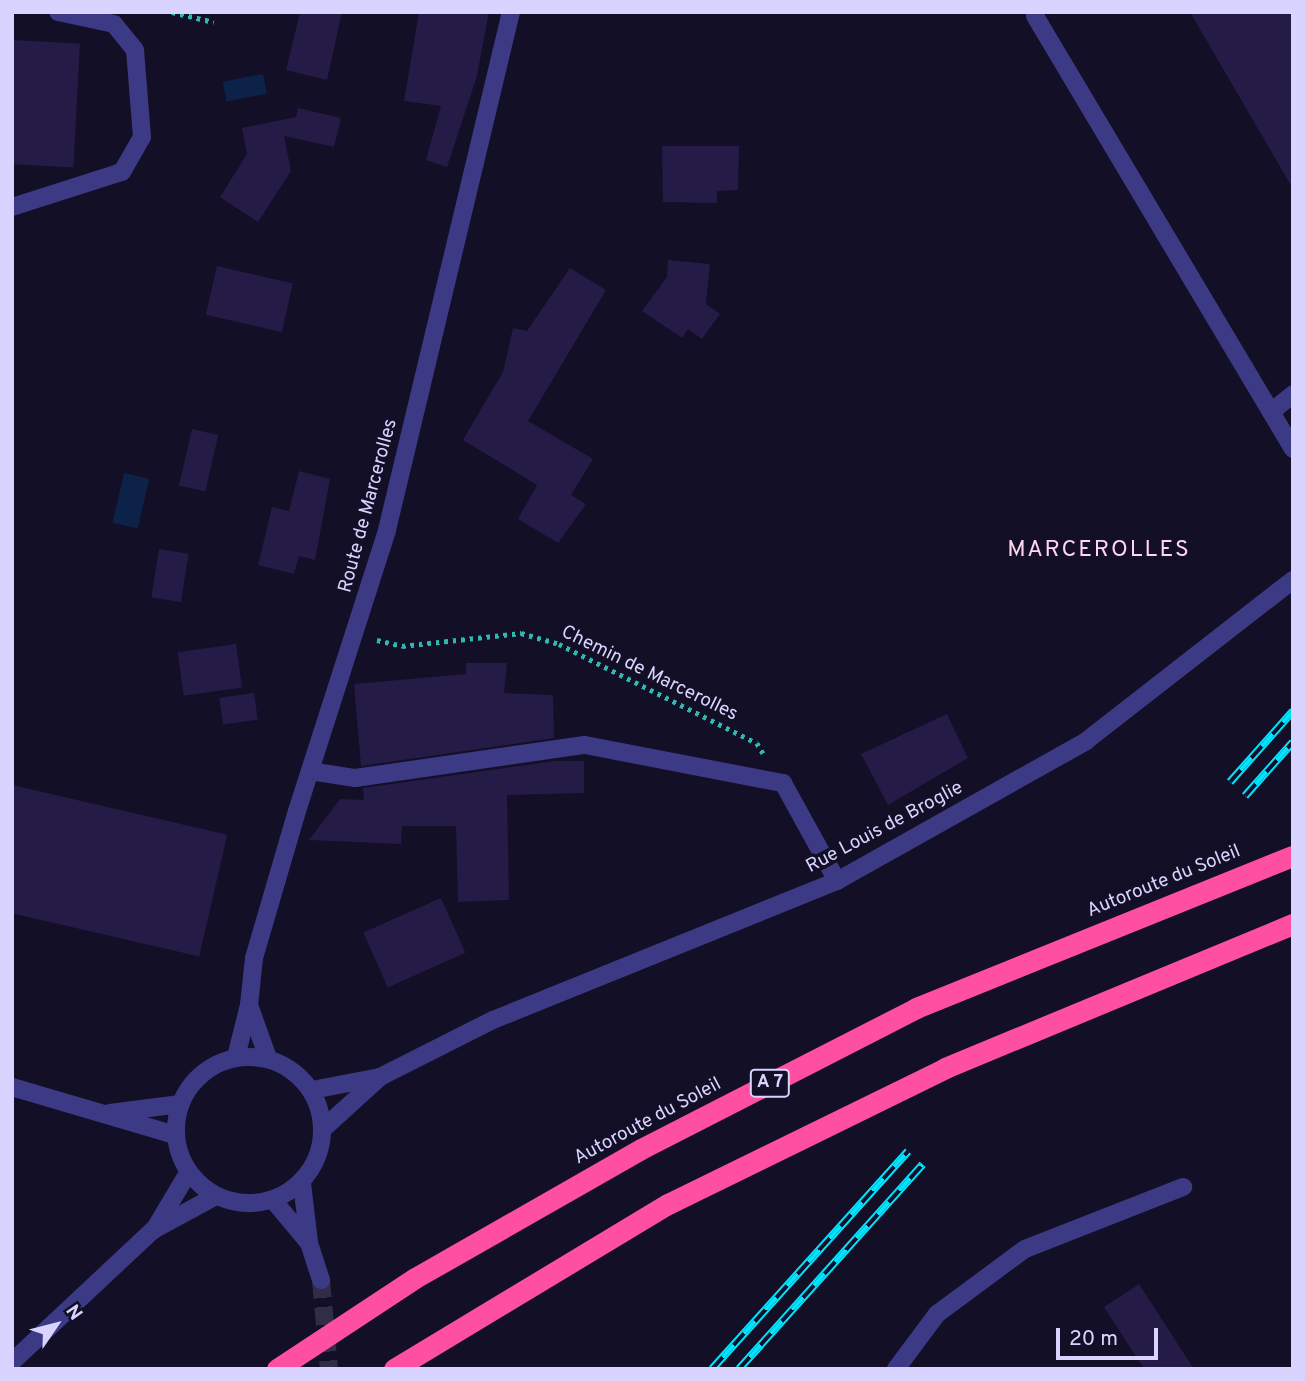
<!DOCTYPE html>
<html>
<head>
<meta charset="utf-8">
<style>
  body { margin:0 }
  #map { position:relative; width:1305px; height:1381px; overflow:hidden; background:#130f26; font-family:Overpass,sans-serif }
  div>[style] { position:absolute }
  .water>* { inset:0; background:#0c2248; transform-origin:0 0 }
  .building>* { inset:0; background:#241b47; transform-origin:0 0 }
  .minor-tunnel>* { height:18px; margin-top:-9px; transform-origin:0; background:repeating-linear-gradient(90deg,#312d47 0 18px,transparent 0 27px) }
  .path>* { height:4.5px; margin-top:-2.25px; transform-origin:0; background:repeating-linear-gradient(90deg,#2fb8b0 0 3.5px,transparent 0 8.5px) }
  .minor>* { height:18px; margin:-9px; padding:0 9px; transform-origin:9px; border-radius:9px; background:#3d3a85 }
  .minor>.ring { margin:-9px; padding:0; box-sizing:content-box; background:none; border:18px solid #3d3a85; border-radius:50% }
  .highway>* { height:21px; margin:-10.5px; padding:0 10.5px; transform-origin:10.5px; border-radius:10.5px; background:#ff4fa3 }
  .rail>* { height:8px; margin-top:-4px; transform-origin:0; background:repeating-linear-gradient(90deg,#130f26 0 16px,#00e5ff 0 32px); box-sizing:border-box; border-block:2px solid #00e5ff }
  span { translate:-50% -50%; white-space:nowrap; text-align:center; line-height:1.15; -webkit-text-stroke:7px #130f26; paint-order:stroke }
  .shield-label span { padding:2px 5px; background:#130f26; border:2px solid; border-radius:5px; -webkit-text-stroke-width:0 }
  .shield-label { font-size:18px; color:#d9d4ff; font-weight:700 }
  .street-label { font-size:19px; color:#d9d4ff }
  .quarter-label { font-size:23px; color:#ffd6f0; letter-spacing:2px }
  .frame { position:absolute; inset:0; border:14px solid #d9d4ff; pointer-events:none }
  .north { position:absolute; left:21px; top:1290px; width:70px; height:70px; -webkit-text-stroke:5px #130f26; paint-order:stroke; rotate:55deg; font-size:19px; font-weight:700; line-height:28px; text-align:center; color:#d9d4ff }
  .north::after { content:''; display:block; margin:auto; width:24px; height:32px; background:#d9d4ff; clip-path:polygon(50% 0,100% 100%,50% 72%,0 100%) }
  .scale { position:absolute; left:1056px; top:1328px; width:102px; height:32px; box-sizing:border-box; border:4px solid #d9d4ff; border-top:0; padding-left:9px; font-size:21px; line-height:24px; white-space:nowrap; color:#d9d4ff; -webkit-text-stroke:5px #130f26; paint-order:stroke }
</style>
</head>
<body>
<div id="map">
  <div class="water">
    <div style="left:263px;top:74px;width:20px;height:41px;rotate:79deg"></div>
    <div style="left:124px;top:473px;width:26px;height:51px;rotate:13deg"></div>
  </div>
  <div class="building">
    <div style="clip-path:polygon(300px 12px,342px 12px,327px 80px,286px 70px)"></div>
    <div style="clip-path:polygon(419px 12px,489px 12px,477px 76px,447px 167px,426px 160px,441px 106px,404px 101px)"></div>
    <div style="clip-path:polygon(1190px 12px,1293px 12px,1293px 189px)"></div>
    <div style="left:12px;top:40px;width:68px;height:124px;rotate:3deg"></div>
    <div style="clip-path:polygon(298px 108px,341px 118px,334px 147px,284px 136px,291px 171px,258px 222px,220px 197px,247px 154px,242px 128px,296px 117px)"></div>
    <div style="clip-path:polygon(662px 146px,739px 146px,738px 190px,717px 191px,717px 203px,663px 202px)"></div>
    <div style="clip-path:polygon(668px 260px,710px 264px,706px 304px,720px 314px,702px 339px,688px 329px,682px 338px,642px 311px,667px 277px)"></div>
    <div style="left:217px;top:266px;width:78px;height:50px;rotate:13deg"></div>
    <div style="clip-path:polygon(570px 268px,606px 290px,528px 421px,593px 459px,571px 495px,586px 504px,558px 543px,518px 519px,537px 485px,463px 440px,503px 372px,513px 328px,527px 331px)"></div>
    <div style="left:192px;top:429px;width:27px;height:58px;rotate:13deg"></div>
    <div style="clip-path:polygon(299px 471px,330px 479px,315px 560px,299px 556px,294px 574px,258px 565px,272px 507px,289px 511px)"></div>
    <div style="left:159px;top:549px;width:30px;height:49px;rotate:9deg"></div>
    <div style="left:236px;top:644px;width:44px;height:59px;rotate:82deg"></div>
    <div style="clip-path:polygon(466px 663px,507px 663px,504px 693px,553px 695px,554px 738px,361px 766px,354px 684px,466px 674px)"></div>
    <div style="left:254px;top:693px;width:27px;height:35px;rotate:82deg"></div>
    <div style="clip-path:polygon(947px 714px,968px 758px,888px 805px,861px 754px)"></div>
    <div style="clip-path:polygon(555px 761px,584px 761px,584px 793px,507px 795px,509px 900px,458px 902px,456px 826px,402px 826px,401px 844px,309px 840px,340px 799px,364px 800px,363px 788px)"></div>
    <div style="left:12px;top:785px;width:221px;height:125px;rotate:13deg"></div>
    <div style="left:441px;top:898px;width:60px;height:85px;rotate:66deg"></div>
    <div style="clip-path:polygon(1139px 1284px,1194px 1369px,1144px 1369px,1104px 1307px)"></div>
  </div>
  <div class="minor-tunnel">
    <div style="left:321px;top:1280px;width:89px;rotate:84.9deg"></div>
  </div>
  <div class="path">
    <div style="left:172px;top:12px;width:43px;rotate:13.4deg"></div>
    <div style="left:377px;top:640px;width:26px;rotate:13deg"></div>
    <div style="left:402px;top:646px;width:120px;rotate:-6.2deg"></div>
    <div style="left:521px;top:633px;width:40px;rotate:16deg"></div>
    <div style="left:559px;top:644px;width:221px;rotate:26.6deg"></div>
    <div style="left:757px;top:743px;width:12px;rotate:59deg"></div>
  </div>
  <div class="minor">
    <div style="left:1035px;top:16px;width:504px;rotate:59.21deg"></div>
    <div style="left:12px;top:207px;width:115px;rotate:-17.7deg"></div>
    <div style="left:122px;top:172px;width:40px;rotate:-60.3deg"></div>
    <div style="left:142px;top:137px;width:87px;rotate:-94.6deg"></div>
    <div style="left:135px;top:50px;width:33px;rotate:-129deg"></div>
    <div style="left:114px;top:24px;width:57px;rotate:-167.9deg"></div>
    <div style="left:1271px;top:412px;width:28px;rotate:-39deg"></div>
    <div style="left:310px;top:771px;width:46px;rotate:8.8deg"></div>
    <div style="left:355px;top:778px;width:232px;rotate:-8.2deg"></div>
    <div style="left:585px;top:745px;width:202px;rotate:10.9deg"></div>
    <div style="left:783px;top:783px;width:112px;rotate:61.1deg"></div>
    <div style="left:249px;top:1005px;width:47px;rotate:-83.9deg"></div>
    <div style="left:254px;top:958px;width:153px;rotate:-73.7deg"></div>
    <div style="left:297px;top:811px;width:295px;rotate:-72.2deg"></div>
    <div style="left:387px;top:530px;width:533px;rotate:-76.54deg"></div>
    <div class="ring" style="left:176px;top:1057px;width:128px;height:128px"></div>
    <div style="left:236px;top:1057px;width:54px;rotate:-76deg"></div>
    <div style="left:249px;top:1005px;width:56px;rotate:70.3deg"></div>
    <div style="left:12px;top:1087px;width:170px;rotate:16.4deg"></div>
    <div style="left:312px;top:1090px;width:69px;rotate:-10.8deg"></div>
    <div style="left:110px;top:1113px;width:71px;rotate:-7.3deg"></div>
    <div style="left:324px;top:1128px;width:76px;rotate:-42.3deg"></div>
    <div style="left:380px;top:1077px;width:127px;rotate:-26.8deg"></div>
    <div style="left:493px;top:1020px;width:371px;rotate:-22deg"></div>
    <div style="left:837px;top:881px;width:286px;rotate:-29.3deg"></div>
    <div style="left:1086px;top:741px;width:262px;rotate:-37.9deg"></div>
    <div style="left:302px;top:1183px;width:60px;rotate:83.3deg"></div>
    <div style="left:309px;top:1243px;width:39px;rotate:72deg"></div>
    <div style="left:273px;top:1200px;width:56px;rotate:50.1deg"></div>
    <div style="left:154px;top:1230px;width:66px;rotate:-59.2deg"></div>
    <div style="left:12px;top:1362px;width:193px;rotate:-43.1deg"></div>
    <div style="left:153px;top:1230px;width:72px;rotate:-28.4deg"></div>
    <div style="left:896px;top:1369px;width:69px;rotate:-53.3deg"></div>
    <div style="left:937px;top:1314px;width:109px;rotate:-36.5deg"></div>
    <div style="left:1025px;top:1249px;width:170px;rotate:-21.4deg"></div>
  </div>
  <div class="highway">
    <div style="left:277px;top:1369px;width:165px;rotate:-33.4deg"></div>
    <div style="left:415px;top:1278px;width:260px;rotate:-29.7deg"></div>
    <div style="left:641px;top:1149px;width:309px;rotate:-27.1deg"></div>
    <div style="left:916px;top:1008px;width:406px;rotate:-22deg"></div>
    <div style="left:394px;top:1369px;width:320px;rotate:-31.1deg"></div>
    <div style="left:668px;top:1204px;width:309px;rotate:-26.1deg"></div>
    <div style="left:945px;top:1068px;width:377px;rotate:-22.5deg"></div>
  </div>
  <div class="rail">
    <div style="left:1230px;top:782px;width:95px;rotate:-48.4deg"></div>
    <div style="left:1245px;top:796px;width:72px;rotate:-48.4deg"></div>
    <div style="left:712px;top:1369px;width:293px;rotate:-48deg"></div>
    <div style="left:739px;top:1369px;width:275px;rotate:-48.1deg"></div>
  </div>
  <div class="shield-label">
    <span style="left:770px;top:1083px">A 7</span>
  </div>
  <div class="street-label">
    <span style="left:369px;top:506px;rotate:-75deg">Route de Marcerolles</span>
    <span style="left:649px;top:674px;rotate:26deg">Chemin de Marcerolles</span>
    <span style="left:885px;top:828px;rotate:-28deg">Rue Louis de Broglie</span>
    <span style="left:1164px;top:882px;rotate:-22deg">Autoroute du Soleil</span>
    <span style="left:648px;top:1122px;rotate:-28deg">Autoroute du Soleil</span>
  </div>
  <div class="quarter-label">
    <span style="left:1099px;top:551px">MARCEROLLES</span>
  </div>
  <div class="frame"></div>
  <div class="north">N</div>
  <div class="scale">20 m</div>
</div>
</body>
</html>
